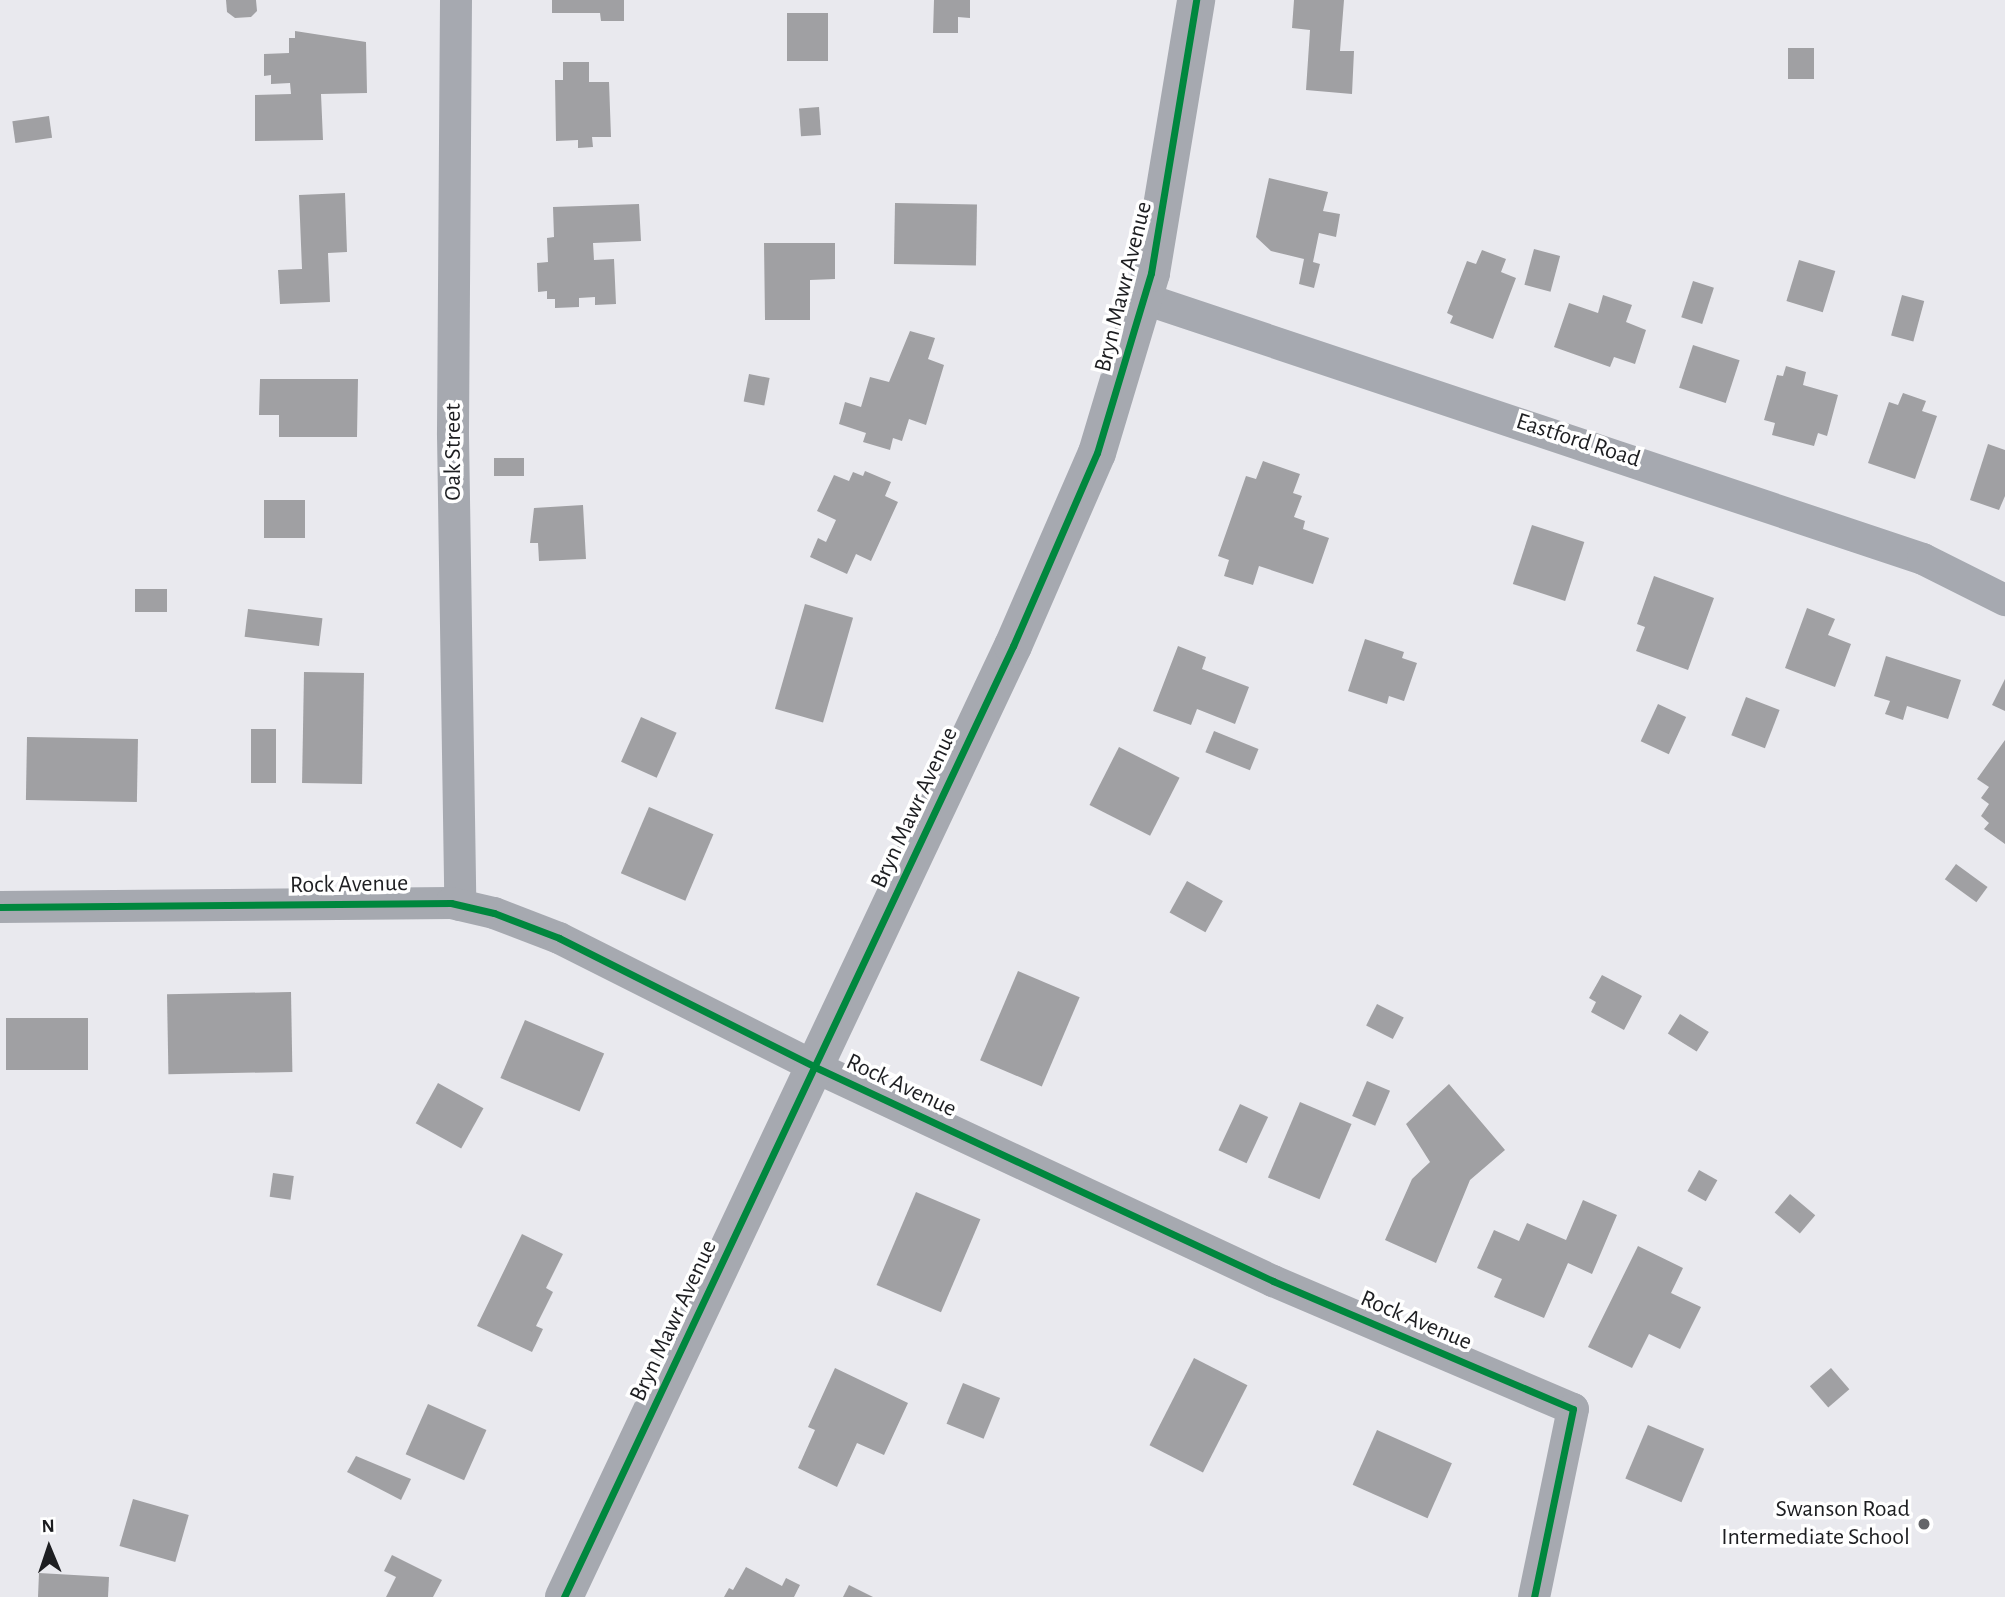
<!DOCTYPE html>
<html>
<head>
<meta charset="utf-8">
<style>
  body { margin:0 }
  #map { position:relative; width:2005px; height:1597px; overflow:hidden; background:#e9e9ee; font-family:"Alegreya Sans",sans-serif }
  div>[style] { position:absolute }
  .building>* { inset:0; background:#a0a0a3; transform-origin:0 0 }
  .minor>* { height:32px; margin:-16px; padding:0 16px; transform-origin:16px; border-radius:16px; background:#a6a9b0 }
  .tertiary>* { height:38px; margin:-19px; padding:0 19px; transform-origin:19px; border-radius:19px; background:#a6a9b0 }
  .cycleway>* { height:7px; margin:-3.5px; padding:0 3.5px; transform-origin:3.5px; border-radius:3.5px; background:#00873e }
  .dots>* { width:19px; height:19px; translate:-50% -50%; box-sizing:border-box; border:4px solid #fff; border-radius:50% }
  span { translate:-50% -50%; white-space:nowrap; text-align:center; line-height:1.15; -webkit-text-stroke:7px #fff; paint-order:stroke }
  .street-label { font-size:24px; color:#1d1e21 }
  .poi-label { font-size:24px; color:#1d1e21 }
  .right { translate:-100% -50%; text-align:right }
  .north { position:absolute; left:14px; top:1513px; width:70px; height:70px; -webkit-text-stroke:5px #fff; paint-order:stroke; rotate:358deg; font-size:19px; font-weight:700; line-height:28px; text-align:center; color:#1d1e21 }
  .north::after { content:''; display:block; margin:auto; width:24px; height:32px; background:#1d1e21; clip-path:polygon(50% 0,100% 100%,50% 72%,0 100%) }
</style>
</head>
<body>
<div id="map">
  <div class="building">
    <div style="clip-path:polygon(226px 0,256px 0,257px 11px,251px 17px,235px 18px,227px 12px)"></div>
    <div style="clip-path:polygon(552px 0,624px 0,624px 21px,601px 21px,600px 13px,552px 13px)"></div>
    <div style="clip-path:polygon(934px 0,970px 0,970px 18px,958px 17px,958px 33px,933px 33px)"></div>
    <div style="clip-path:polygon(1294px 0,1344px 0,1340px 51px,1354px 51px,1352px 94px,1306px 90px,1310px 30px,1292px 28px)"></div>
    <div style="left:787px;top:13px;width:41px;height:48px"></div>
    <div style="clip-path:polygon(295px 31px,366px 42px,367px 93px,321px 94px,323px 140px,255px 141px,255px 95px,291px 94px,290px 83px,271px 84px,271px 75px,264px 76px,264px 54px,289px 53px,289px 38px,295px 38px)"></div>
    <div style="left:1788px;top:48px;width:26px;height:31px"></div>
    <div style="clip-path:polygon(563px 62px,589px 62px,589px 82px,609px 82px,611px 137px,592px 137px,593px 147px,578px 148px,578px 140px,556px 141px,555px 80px,563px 80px)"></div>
    <div style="left:819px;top:107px;width:28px;height:20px;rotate:86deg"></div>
    <div style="left:49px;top:116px;width:22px;height:37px;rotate:82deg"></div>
    <div style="clip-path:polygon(1269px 178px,1328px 192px,1323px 211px,1340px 214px,1336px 237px,1319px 233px,1313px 262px,1320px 264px,1314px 288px,1299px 284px,1304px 259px,1271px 251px,1256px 237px)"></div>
    <div style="clip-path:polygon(345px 193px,347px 252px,328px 253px,330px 302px,280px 304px,278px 270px,302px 269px,299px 195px)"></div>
    <div style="left:895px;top:203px;width:82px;height:61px;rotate:1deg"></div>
    <div style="clip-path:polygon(639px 204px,641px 241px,593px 243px,594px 260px,614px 259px,616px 304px,595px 305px,595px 297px,579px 298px,579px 307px,555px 308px,555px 299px,547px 299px,547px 291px,538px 292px,537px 263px,548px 262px,547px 238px,554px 237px,553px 207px)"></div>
    <div style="clip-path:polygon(764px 243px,835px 243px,835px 279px,810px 280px,810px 320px,765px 320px)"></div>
    <div style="left:1534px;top:249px;width:27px;height:37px;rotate:15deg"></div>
    <div style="clip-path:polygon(1482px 250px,1506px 259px,1501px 272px,1516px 278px,1493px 339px,1450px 323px,1453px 316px,1447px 313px,1467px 261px,1476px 264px)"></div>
    <div style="left:1799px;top:260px;width:38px;height:43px;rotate:17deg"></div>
    <div style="left:1693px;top:281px;width:22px;height:38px;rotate:18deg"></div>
    <div style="clip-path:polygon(1603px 295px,1632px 305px,1626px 322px,1646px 330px,1635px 364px,1614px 357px,1610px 367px,1554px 347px,1569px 303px,1598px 313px)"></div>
    <div style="left:1902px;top:295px;width:23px;height:42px;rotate:15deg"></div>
    <div style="clip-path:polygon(910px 331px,935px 338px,928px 359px,944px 365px,926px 425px,909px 419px,902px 441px,893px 438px,890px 450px,863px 442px,866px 433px,839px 424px,845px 402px,861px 407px,870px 377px,889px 382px)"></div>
    <div style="left:1693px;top:345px;width:49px;height:45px;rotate:18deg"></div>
    <div style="clip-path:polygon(1786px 366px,1806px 372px,1803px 385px,1838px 395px,1827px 436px,1818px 433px,1814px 446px,1772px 435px,1775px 423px,1764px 420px,1777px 375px,1783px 376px)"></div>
    <div style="left:749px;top:374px;width:21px;height:28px;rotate:11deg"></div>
    <div style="clip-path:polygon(260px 379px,358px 379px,357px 437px,279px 437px,279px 415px,259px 415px)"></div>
    <div style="clip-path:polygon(1903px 393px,1926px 401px,1922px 411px,1937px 416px,1915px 479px,1868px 463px,1889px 402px,1898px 405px)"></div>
    <div style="clip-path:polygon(1988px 444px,2005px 450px,2005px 496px,1999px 510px,1970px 500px)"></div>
    <div style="left:524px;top:458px;width:18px;height:30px;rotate:90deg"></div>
    <div style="clip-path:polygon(1263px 461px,1300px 474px,1293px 493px,1302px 496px,1294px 517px,1305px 521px,1303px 529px,1329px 538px,1313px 584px,1259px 566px,1253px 585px,1224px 576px,1229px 560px,1218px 556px,1246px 476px,1256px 479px)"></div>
    <div style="clip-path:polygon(865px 471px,891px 482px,885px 496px,898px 502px,871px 561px,856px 554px,847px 574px,810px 557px,818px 538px,826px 542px,836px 520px,817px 511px,834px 475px,849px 481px,853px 472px,863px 476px)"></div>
    <div style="left:264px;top:500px;width:41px;height:38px"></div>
    <div style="clip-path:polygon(583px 505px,586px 559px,539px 561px,538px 543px,530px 543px,534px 508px)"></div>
    <div style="left:1532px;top:525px;width:55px;height:62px;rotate:18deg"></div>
    <div style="clip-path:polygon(1654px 576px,1714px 598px,1688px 670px,1636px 651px,1645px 627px,1637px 624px)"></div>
    <div style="left:135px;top:589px;width:32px;height:23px"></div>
    <div style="left:805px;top:604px;width:50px;height:109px;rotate:16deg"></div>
    <div style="clip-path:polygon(1807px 608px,1835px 619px,1828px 635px,1851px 644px,1835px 687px,1785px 668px)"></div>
    <div style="left:248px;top:609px;width:75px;height:28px;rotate:7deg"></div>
    <div style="clip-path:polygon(1365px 639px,1404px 652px,1402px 658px,1417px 663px,1404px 701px,1389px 696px,1387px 704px,1348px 691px)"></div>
    <div style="clip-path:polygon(1178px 646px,1206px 657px,1202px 669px,1249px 687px,1235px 724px,1197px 709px,1191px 725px,1153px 711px)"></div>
    <div style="clip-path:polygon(1886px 656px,1961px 680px,1948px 719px,1907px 706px,1903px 720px,1885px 714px,1890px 701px,1874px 696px)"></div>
    <div style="left:304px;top:672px;width:60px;height:111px;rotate:1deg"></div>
    <div style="clip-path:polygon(2005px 679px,2005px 711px,1992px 705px)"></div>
    <div style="left:1746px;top:697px;width:36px;height:41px;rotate:21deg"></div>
    <div style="left:1658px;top:704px;width:31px;height:41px;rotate:25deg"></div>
    <div style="left:641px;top:717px;width:39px;height:49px;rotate:24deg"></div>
    <div style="left:251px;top:729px;width:25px;height:54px"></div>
    <div style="left:1214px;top:731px;width:48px;height:23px;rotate:22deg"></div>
    <div style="left:27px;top:737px;width:111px;height:63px;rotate:1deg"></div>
    <div style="clip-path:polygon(2005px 740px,2005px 844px,1984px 829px,1989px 823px,1981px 816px,1989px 804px,1981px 798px,1989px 787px,1977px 779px)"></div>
    <div style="left:1119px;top:747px;width:68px;height:65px;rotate:27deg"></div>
    <div style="left:649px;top:807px;width:70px;height:72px;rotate:23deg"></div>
    <div style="left:1956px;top:864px;width:39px;height:19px;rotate:36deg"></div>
    <div style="left:1187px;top:881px;width:41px;height:36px;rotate:29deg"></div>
    <div style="left:1018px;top:971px;width:67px;height:97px;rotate:23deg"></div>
    <div style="clip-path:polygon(1602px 975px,1642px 996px,1624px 1030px,1591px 1012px,1596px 1002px,1589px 998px)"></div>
    <div style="left:291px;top:992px;width:80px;height:124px;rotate:89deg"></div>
    <div style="left:1377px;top:1004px;width:30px;height:24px;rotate:27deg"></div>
    <div style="left:1680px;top:1014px;width:34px;height:23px;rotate:32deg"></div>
    <div style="left:6px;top:1018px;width:82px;height:52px"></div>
    <div style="left:525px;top:1020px;width:86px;height:63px;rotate:23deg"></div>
    <div style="left:1367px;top:1081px;width:25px;height:38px;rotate:23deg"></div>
    <div style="left:438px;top:1083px;width:52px;height:46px;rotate:29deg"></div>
    <div style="clip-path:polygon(1449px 1084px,1505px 1150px,1470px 1180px,1436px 1263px,1385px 1240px,1412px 1179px,1430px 1162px,1406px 1124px)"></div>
    <div style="left:1300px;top:1102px;width:56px;height:82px;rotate:23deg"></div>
    <div style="left:1240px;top:1104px;width:31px;height:51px;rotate:25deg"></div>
    <div style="left:1699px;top:1170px;width:21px;height:24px;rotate:29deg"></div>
    <div style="left:273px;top:1173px;width:21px;height:24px;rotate:8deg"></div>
    <div style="left:916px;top:1192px;width:70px;height:101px;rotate:23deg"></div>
    <div style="left:1790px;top:1194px;width:33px;height:24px;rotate:40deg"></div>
    <div style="clip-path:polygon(1583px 1200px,1617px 1215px,1592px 1274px,1568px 1263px,1544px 1318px,1494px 1297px,1502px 1279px,1477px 1268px,1494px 1230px,1519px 1241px,1527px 1223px,1566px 1240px)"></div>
    <div style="clip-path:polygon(522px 1234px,563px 1254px,546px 1288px,553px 1292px,536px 1326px,543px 1329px,532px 1352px,477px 1326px)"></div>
    <div style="clip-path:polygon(1638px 1246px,1683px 1268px,1671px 1293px,1701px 1307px,1680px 1349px,1649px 1334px,1632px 1368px,1588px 1347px)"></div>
    <div style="left:1194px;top:1358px;width:60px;height:98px;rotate:27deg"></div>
    <div style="clip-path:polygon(835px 1368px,908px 1403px,884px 1455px,857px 1443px,837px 1487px,798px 1468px,815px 1430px,808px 1427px)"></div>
    <div style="left:1831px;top:1368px;width:28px;height:28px;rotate:49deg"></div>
    <div style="left:963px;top:1383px;width:40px;height:44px;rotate:22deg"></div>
    <div style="left:428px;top:1404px;width:64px;height:55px;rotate:24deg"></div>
    <div style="left:1648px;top:1425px;width:61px;height:58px;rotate:23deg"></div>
    <div style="left:1377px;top:1430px;width:82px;height:60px;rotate:24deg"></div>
    <div style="clip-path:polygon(356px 1456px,411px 1479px,401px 1500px,347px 1472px)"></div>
    <div style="left:133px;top:1499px;width:58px;height:49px;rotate:16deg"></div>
    <div style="clip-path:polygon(392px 1555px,442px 1580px,433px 1597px,386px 1597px,396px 1577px,384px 1571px)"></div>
    <div style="clip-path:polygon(746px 1567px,782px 1586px,786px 1578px,800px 1585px,794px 1597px,724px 1597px,729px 1588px,733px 1590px)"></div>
    <div style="clip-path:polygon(39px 1573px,109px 1577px,108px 1597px,38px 1597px)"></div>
    <div style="clip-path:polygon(849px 1585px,873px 1597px,843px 1597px)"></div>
  </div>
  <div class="minor">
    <div style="left:456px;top:0;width:435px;rotate:90.4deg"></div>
    <div style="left:453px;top:435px;width:470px;rotate:89.1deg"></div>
    <div style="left:1145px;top:299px;width:820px;rotate:18.48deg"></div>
    <div style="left:1923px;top:559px;width:92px;rotate:26.6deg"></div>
    <div style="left:0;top:907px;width:451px;rotate:-0.5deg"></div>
    <div style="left:451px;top:903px;width:44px;rotate:13.1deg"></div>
    <div style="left:494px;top:913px;width:70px;rotate:21deg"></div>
    <div style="left:559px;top:938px;width:287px;rotate:26.7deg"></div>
    <div style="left:815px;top:1067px;width:506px;rotate:25.04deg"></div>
    <div style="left:1273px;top:1281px;width:326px;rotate:23.1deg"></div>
    <div style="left:1573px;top:1409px;width:192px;rotate:101.7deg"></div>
  </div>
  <div class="tertiary">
    <div style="left:564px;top:1597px;width:1052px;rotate:-64.73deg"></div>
    <div style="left:1013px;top:646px;width:210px;rotate:-66.5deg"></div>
    <div style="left:1097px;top:453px;width:188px;rotate:-73.3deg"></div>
    <div style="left:1151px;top:273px;width:277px;rotate:-80.6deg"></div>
  </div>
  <div class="cycleway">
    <div style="left:0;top:907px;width:451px;rotate:-0.5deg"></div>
    <div style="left:451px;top:903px;width:44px;rotate:13.1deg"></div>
    <div style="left:494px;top:913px;width:70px;rotate:21deg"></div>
    <div style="left:559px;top:938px;width:287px;rotate:26.7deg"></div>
    <div style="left:815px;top:1067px;width:506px;rotate:25.04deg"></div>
    <div style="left:1273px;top:1281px;width:326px;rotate:23.1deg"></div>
    <div style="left:1573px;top:1409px;width:192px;rotate:101.7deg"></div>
    <div style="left:564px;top:1597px;width:1052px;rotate:-64.73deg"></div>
    <div style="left:1013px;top:646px;width:210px;rotate:-66.5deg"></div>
    <div style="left:1097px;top:453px;width:188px;rotate:-73.3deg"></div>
    <div style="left:1151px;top:273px;width:277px;rotate:-80.6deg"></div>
  </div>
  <div class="dots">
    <div style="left:1924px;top:1524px;background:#646569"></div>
  </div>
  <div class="street-label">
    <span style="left:1124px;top:287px;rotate:-76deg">Bryn Mawr Avenue</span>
    <span style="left:1578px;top:441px;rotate:18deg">Eastford Road</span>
    <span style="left:454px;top:452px;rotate:-90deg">Oak Street</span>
    <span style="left:915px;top:808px;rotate:-65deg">Bryn Mawr Avenue</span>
    <span style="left:349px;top:885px;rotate:-1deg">Rock Avenue</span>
    <span style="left:901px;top:1086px;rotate:25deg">Rock Avenue</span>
    <span style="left:674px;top:1321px;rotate:-65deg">Bryn Mawr Avenue</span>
    <span style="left:1416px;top:1321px;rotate:23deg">Rock Avenue</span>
  </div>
  <div class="poi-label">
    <span class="right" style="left:1910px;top:1524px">Swanson Road<br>Intermediate School</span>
  </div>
  <div class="north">N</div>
</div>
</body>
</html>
